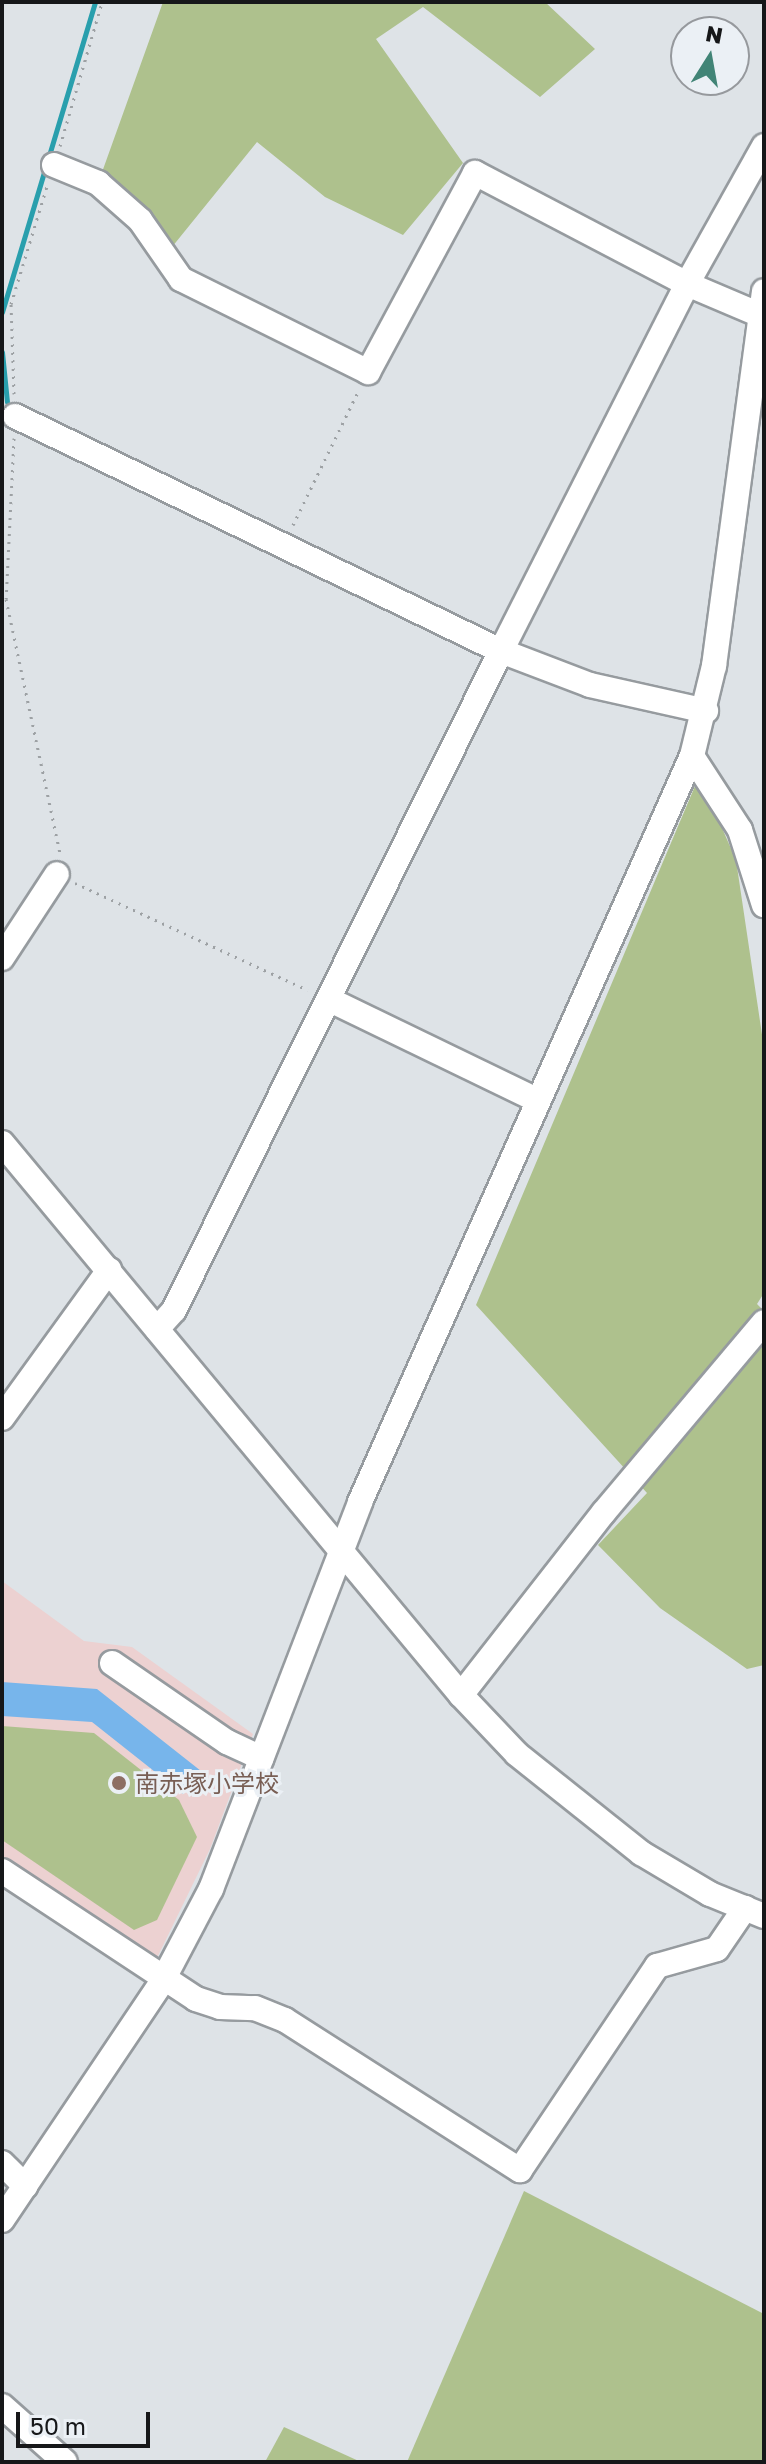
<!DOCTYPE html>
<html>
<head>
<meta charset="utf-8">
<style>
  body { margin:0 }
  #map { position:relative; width:766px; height:2464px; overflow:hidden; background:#dee3e7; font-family:"Golos Text","Noto Sans JP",sans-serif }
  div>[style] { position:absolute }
  .education>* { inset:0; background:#ecd1d1 }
  .green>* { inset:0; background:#aec18d }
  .stream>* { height:5px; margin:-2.5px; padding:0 2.5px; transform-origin:2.5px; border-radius:2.5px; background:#299fad }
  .building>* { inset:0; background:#77b5eb }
  .path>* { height:3px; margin-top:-1.5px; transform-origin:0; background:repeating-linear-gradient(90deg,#9da1a4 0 2px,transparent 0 8px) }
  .roads { filter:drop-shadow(2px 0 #969b9f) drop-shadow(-2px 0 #969b9f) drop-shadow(0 2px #969b9f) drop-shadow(0 -2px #969b9f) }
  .minor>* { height:24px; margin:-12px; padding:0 12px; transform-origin:12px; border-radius:12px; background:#fff }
  .dots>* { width:22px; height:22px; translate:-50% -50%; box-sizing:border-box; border:4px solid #ebf0f5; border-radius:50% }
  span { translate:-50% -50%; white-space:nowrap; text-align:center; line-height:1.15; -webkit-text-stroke:6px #ebf0f5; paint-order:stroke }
  .education-label { font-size:24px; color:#785e54 }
  .left { translate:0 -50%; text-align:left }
  .frame { position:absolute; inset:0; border:4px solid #161719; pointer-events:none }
  .north { position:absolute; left:670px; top:16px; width:80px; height:80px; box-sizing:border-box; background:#ebf0f5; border:2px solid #96999d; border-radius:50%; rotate:11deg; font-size:22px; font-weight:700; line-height:32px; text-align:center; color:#161719 }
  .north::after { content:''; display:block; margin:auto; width:28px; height:36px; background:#418476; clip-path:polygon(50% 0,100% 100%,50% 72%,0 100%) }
  .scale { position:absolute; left:16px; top:2412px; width:134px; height:36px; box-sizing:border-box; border:4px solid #161719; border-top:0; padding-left:10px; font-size:24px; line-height:28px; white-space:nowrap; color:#161719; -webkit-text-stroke:6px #ebf0f5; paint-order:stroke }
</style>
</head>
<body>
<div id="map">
  <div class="education">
    <div style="clip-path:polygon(2px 1581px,84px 1641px,132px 1647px,253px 1734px,210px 1849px,155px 1962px,2px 1859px)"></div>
  </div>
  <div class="green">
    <div style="clip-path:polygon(163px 2px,545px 2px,595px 49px,540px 97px,423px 7px,376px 39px,463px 163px,403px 235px,325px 197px,257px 142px,172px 247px,101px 175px)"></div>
    <div style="clip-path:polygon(695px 786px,711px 803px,736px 860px,764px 1048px,764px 1293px,757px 1304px,764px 1311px,764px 1665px,747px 1669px,660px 1608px,598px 1545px,647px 1493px,476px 1305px)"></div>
    <div style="clip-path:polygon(2px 1726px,94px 1733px,179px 1800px,197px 1837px,157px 1920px,134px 1930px,2px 1840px)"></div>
    <div style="clip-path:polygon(524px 2191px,764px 2314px,764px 2462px,407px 2462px)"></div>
    <div style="clip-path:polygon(284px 2427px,361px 2462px,265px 2462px)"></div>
  </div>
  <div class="stream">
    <div style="left:2px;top:312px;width:324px;rotate:-73.3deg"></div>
    <div style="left:2px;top:352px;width:50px;rotate:84.3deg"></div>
  </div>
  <div class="building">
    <div style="clip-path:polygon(2px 1682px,97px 1689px,201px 1771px,183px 1794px,92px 1722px,2px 1716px)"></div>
  </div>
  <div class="path">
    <div style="left:60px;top:146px;width:150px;rotate:-73.7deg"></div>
    <div style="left:14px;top:394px;width:90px;rotate:-91.9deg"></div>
    <div style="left:11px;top:304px;width:127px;rotate:-73deg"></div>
    <div style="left:14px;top:438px;width:161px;rotate:92.8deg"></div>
    <div style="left:6px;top:599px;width:259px;rotate:78deg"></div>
    <div style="left:293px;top:525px;width:148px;rotate:-64deg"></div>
    <div style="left:75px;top:883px;width:256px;rotate:24.7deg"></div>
  </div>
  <div class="roads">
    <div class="minor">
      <div style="left:54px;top:165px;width:48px;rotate:22.2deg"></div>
      <div style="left:98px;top:183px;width:56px;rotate:41.4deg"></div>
      <div style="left:140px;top:220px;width:72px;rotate:55.2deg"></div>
      <div style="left:181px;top:279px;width:209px;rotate:26.4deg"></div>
      <div style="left:368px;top:372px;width:226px;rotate:-61.7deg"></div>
      <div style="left:475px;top:173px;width:239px;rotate:27.6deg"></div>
      <div style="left:687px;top:284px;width:79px;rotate:23deg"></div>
      <div style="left:15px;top:416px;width:540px;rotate:25.81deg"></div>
      <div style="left:501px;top:651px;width:95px;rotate:20.9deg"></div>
      <div style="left:590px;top:685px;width:119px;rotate:12.6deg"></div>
      <div style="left:692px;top:756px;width:88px;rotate:57deg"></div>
      <div style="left:740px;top:830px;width:79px;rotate:72.3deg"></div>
      <div style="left:2px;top:958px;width:100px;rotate:-56.8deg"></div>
      <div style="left:330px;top:1000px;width:228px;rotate:25.8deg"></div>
      <div style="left:2px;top:1143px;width:718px;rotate:50.26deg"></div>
      <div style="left:461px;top:1695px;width:81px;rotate:46.5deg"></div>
      <div style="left:517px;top:1754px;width:159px;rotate:38.6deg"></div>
      <div style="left:641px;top:1853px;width:80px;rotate:30.7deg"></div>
      <div style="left:710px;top:1894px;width:58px;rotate:22.2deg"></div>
      <div style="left:157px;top:1329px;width:25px;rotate:-48deg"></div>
      <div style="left:174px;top:1310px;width:736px;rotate:-63.61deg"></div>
      <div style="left:501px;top:651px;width:411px;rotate:-63.1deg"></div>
      <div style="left:687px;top:284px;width:158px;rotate:-60.8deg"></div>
      <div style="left:2px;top:1418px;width:183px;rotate:-54.1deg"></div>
      <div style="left:112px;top:1663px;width:140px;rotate:34.5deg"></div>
      <div style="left:227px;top:1742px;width:38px;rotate:25deg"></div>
      <div style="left:461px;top:1695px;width:232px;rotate:-52deg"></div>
      <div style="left:604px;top:1512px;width:248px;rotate:-49.9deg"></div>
      <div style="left:2px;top:1871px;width:232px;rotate:33.4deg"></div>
      <div style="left:196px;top:1999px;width:25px;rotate:18deg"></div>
      <div style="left:220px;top:2007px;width:35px;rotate:2deg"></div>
      <div style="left:255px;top:2008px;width:32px;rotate:22deg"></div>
      <div style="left:285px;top:2020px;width:279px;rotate:32.6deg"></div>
      <div style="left:520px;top:2170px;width:246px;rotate:-56.1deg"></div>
      <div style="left:657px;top:1966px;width:62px;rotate:-15.8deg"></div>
      <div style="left:717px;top:1949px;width:50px;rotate:-55.7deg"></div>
      <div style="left:2px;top:2163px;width:33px;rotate:45deg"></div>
      <div style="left:2px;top:2220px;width:289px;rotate:-56.1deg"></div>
      <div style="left:163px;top:1980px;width:103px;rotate:-62.2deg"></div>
      <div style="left:211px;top:1889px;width:415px;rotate:-68.9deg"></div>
      <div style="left:360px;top:1502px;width:817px;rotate:-66.01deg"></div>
      <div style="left:692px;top:756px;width:93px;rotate:-76.3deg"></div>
      <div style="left:714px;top:666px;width:378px;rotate:-82.4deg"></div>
      <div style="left:2px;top:2406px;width:84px;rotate:41.6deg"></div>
    </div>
  </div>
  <div class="dots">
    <div style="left:119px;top:1783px;background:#8d6e63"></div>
  </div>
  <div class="education-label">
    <span class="left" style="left:135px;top:1783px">南赤塚小学校</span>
  </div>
  <div class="frame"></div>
  <div class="north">N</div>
  <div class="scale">50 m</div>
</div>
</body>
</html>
